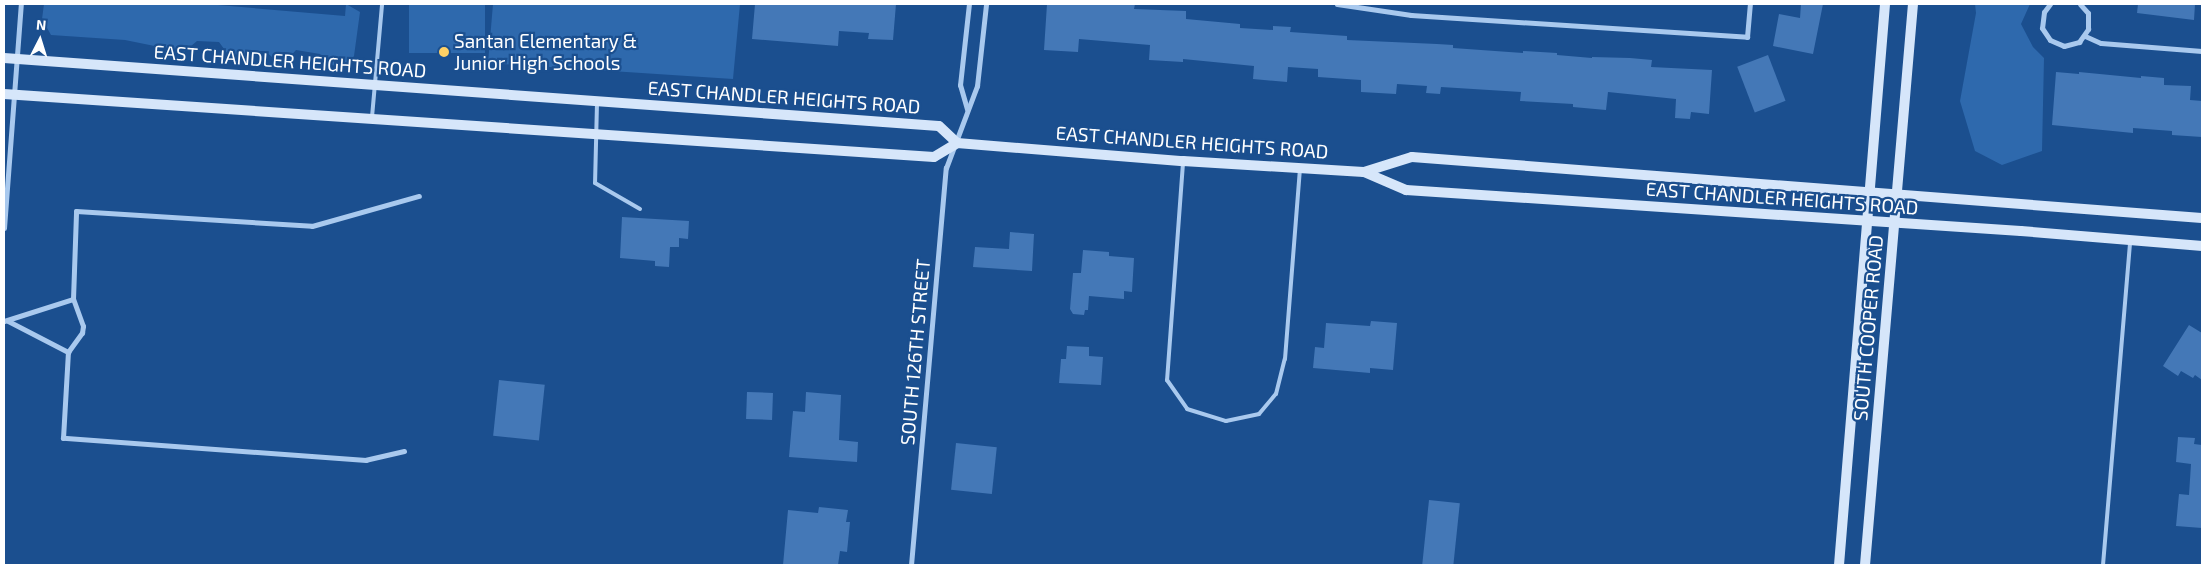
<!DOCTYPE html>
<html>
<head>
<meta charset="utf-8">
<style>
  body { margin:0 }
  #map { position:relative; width:2206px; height:569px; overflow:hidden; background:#1b4f8f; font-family:"Exo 2",sans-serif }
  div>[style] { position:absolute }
  .green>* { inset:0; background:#2e69ad; transform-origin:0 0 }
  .building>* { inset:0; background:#4478b7; transform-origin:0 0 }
  .service>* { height:4px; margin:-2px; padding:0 2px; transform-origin:2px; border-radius:2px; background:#a9c9ee }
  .minor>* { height:5px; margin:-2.5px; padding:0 2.5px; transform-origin:2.5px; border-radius:2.5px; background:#a9c9ee }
  .secondary>* { height:10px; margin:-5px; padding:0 5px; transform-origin:5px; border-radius:5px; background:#d6e6fa }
  .dots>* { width:14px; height:14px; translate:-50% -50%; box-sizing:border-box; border:2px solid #1b4f8f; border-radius:50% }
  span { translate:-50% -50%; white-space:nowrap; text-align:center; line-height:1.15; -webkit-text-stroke:4.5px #1b4f8f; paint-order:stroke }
  .poi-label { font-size:19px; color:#fff }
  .left { translate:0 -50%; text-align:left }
  .street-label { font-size:19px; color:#fff }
  .frame { position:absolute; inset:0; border:5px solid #fff; pointer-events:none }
  .north { position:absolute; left:15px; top:15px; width:50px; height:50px; -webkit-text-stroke:4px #1b4f8f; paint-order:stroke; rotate:5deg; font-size:14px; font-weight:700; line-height:20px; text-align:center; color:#fff }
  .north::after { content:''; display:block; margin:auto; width:18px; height:22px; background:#fff; clip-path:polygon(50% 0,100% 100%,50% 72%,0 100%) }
</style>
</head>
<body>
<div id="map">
  <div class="green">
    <div style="clip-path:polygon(44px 4px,206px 4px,345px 16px,346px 4px,360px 12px,354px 56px,345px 66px,328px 65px,320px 54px,296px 50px,287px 60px,272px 57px,265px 51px,251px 51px,245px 56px,227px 53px,219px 42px,197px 41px,184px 52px,125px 40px,51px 35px,42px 19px)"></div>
    <div style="left:409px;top:4px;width:76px;height:49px"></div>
    <div style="clip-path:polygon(493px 4px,740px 4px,733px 79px,488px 63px)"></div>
    <div style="clip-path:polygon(1975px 4px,2030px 4px,2021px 24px,2033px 47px,2044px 58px,2042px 151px,2002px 165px,1975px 151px,1960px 101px,1976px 13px)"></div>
  </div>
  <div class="building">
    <div style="clip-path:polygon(755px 4px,896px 4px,893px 40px,868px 39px,869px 33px,839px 31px,838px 46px,752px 39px)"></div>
    <div style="clip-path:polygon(1047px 4px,1135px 4px,1134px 9px,1186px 11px,1186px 19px,1240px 24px,1240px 28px,1273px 30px,1273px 26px,1291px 27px,1290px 32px,1347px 36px,1347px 40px,1437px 44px,1453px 45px,1453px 48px,1523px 53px,1523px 51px,1557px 53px,1557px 55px,1592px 58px,1592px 57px,1630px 58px,1652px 60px,1651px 67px,1712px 70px,1709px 114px,1691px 112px,1690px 119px,1675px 118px,1676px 99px,1608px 92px,1606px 110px,1573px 107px,1573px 104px,1520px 101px,1521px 92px,1441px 87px,1440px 94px,1426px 93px,1427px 86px,1397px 84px,1396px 94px,1361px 92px,1361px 80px,1318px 77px,1318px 69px,1288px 67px,1287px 82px,1253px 79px,1254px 66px,1183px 59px,1183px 62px,1149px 60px,1150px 45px,1079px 39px,1078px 52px,1044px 50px)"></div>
    <div style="clip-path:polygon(1801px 4px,1823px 4px,1813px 54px,1773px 46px,1779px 14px,1800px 18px)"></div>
    <div style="clip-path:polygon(2138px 4px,2195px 4px,2194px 20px,2137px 13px)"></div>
    <div style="left:1768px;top:55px;width:49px;height:33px;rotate:69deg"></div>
    <div style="clip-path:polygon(2056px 72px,2079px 74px,2079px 72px,2141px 78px,2141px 76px,2164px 78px,2164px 85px,2191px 86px,2190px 100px,2202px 101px,2202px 137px,2172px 135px,2172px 131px,2133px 128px,2133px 133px,2052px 125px)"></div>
    <div style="clip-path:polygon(622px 217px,689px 221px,688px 239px,679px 238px,679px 247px,670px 247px,669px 267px,655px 266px,655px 261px,620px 258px)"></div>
    <div style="clip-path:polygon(1010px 232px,1034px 234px,1032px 271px,973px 267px,975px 247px,1009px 249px)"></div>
    <div style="clip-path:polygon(1083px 250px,1109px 252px,1109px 256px,1134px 258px,1132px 292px,1124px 291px,1124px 299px,1089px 296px,1088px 310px,1085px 310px,1084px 315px,1073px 314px,1070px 309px,1073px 273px,1081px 273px)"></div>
    <div style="clip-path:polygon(1371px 321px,1397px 323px,1393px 370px,1370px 368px,1370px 373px,1313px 368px,1315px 347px,1324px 348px,1326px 323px,1370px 326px)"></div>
    <div style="clip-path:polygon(2189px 325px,2202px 333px,2202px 380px,2195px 375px,2193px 378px,2181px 371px,2178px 376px,2163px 366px)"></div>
    <div style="clip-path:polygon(1067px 346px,1089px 347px,1089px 356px,1103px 357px,1101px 385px,1059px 383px,1061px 359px,1066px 359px)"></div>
    <div style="left:499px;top:380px;width:46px;height:56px;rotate:6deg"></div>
    <div style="left:747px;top:392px;width:26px;height:27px;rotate:2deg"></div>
    <div style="clip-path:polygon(806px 392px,841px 395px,839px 440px,858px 442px,857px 462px,789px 457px,793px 411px,805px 412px)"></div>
    <div style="clip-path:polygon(2178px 437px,2195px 438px,2194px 444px,2202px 445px,2202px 528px,2176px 526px,2179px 494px,2189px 495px,2191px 464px,2176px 462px)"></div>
    <div style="left:956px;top:443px;width:41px;height:47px;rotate:6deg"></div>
    <div style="left:1429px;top:500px;width:31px;height:65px;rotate:6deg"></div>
    <div style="clip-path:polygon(819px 507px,848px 510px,846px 522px,850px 522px,847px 552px,840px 551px,838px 565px,783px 565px,788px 510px,818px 513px)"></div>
  </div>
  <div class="service">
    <div style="left:597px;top:103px;width:80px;rotate:91.4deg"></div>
    <div style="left:595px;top:183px;width:52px;rotate:30deg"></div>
    <div style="left:372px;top:117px;width:113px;rotate:-84.9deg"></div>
    <div style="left:1183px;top:163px;width:218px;rotate:94.2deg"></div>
    <div style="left:1167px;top:380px;width:35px;rotate:55deg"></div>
    <div style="left:1187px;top:409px;width:41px;rotate:17.1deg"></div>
    <div style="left:1226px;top:421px;width:34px;rotate:-12deg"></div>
    <div style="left:1259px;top:414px;width:26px;rotate:-50deg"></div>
    <div style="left:1276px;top:394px;width:36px;rotate:-76deg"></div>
    <div style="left:1285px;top:359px;width:191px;rotate:-85.5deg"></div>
    <div style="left:2103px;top:565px;width:324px;rotate:-85.2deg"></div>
  </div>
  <div class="minor">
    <div style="left:1337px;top:4px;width:75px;rotate:8.5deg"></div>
    <div style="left:1411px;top:15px;width:337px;rotate:3.7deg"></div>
    <div style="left:1747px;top:37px;width:33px;rotate:-85deg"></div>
    <div style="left:2050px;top:4px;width:10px;rotate:127deg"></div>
    <div style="left:2044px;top:12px;width:16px;rotate:97deg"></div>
    <div style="left:2042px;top:28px;width:14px;rotate:56deg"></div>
    <div style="left:2050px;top:40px;width:15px;rotate:23deg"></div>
    <div style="left:2064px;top:46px;width:16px;rotate:-15deg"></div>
    <div style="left:2079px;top:42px;width:16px;rotate:-55deg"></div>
    <div style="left:2088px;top:29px;width:16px;rotate:-90deg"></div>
    <div style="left:2088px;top:13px;width:12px;rotate:-132deg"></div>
    <div style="left:2085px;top:36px;width:17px;rotate:24deg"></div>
    <div style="left:2101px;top:43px;width:101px;rotate:4.5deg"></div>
    <div style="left:967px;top:109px;width:25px;rotate:-106deg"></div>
    <div style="left:960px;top:85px;width:81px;rotate:-83.7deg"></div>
    <div style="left:4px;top:228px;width:225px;rotate:-85.7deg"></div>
    <div style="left:4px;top:321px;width:72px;rotate:-17.7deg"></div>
    <div style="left:8px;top:321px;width:68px;rotate:27.3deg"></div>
    <div style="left:404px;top:451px;width:39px;rotate:167deg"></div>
    <div style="left:366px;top:460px;width:304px;rotate:-175.8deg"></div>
    <div style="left:63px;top:438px;width:86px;rotate:-86.7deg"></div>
    <div style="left:68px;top:352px;width:24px;rotate:-54deg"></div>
    <div style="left:82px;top:333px;width:7px;rotate:-82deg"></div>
    <div style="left:83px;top:326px;width:29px;rotate:-110deg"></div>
    <div style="left:73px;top:299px;width:88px;rotate:-88deg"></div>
    <div style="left:76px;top:211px;width:236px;rotate:3.6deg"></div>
    <div style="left:312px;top:226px;width:111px;rotate:-15.7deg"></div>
    <div style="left:911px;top:565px;width:399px;rotate:-85deg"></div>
    <div style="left:946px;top:168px;width:88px;rotate:-69.3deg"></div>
    <div style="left:977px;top:86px;width:82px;rotate:-83.7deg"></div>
  </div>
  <div class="secondary">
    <div style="left:4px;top:58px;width:937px;rotate:4.16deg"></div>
    <div style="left:939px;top:126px;width:25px;rotate:43deg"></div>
    <div style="left:4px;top:94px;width:932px;rotate:3.88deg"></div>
    <div style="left:934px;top:157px;width:27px;rotate:-31deg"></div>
    <div style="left:957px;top:143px;width:227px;rotate:4.6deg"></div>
    <div style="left:1183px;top:161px;width:181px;rotate:3.5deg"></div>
    <div style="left:1364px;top:172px;width:50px;rotate:-17.4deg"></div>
    <div style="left:1412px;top:157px;width:792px;rotate:4.42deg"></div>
    <div style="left:1364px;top:172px;width:46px;rotate:23.2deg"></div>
    <div style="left:1406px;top:190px;width:616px;rotate:3.81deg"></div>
    <div style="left:2021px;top:231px;width:182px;rotate:4.7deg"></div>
    <div style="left:1839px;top:565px;width:563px;rotate:-85.31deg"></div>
    <div style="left:1865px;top:565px;width:563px;rotate:-85.11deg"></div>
  </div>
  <div class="dots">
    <div style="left:444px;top:52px;background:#ffd166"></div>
  </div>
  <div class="poi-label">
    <span class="left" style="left:454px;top:52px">Santan Elementary &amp;<br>Junior High Schools</span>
  </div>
  <div class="street-label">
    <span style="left:290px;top:61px;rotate:4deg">EAST CHANDLER HEIGHTS ROAD</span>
    <span style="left:784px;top:97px;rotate:4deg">EAST CHANDLER HEIGHTS ROAD</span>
    <span style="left:1192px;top:142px;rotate:4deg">EAST CHANDLER HEIGHTS ROAD</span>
    <span style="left:1782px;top:198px;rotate:4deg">EAST CHANDLER HEIGHTS ROAD</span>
    <span style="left:1868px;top:328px;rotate:-85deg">SOUTH COOPER ROAD</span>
    <span style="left:915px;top:352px;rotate:-85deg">SOUTH 126TH STREET</span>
  </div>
  <div class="frame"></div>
  <div class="north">N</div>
</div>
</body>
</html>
